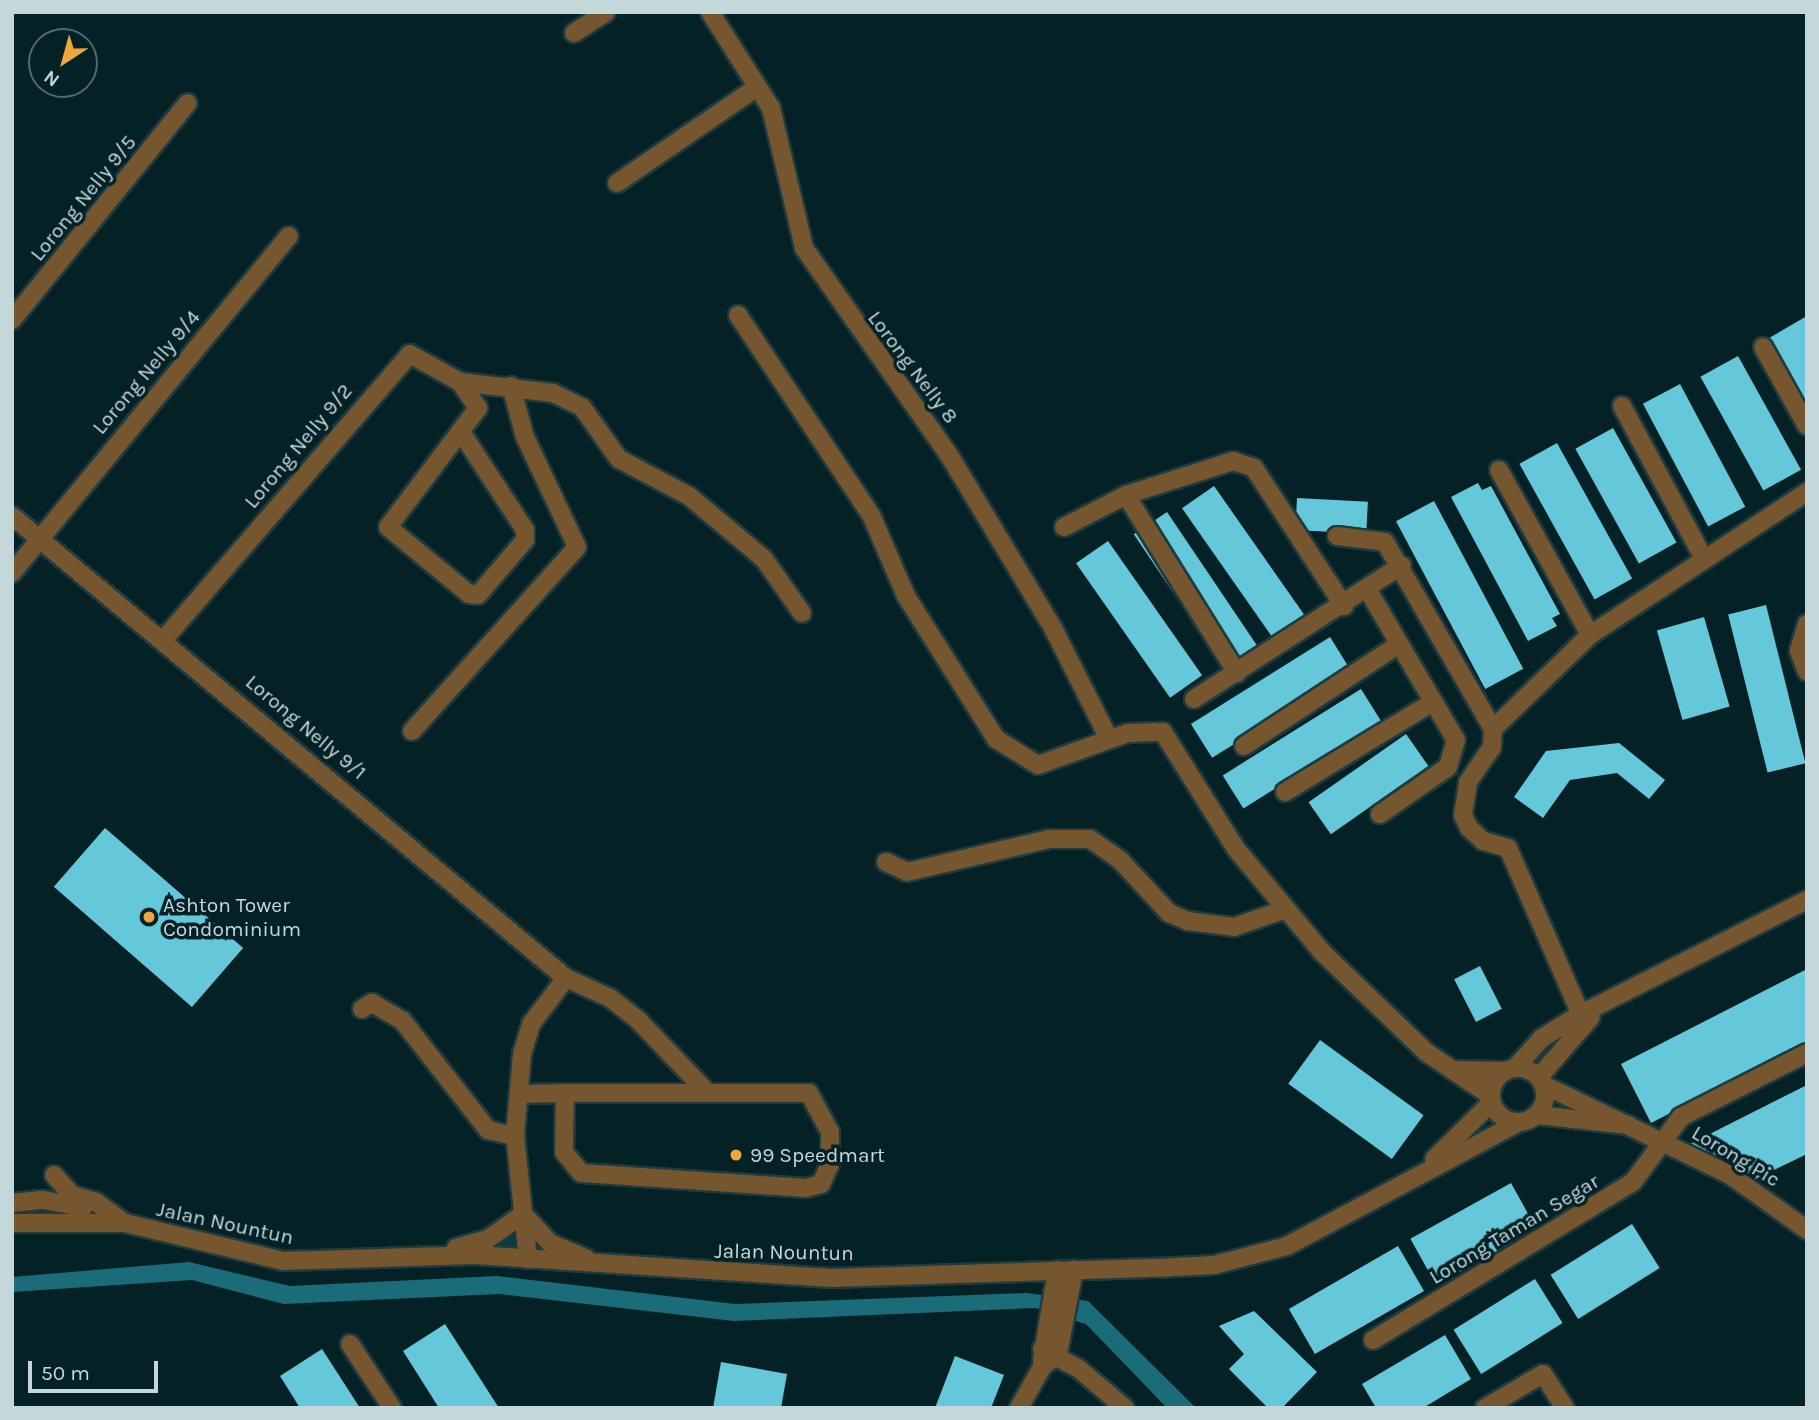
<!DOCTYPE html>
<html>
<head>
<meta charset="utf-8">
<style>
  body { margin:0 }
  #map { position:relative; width:1819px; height:1420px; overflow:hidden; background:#042126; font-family:Karla,sans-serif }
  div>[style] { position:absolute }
  .green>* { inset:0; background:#063c44 }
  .water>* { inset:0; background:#1a6c79 }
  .building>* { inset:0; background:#65c8da; transform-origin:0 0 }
  .roads { filter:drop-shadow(2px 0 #1f3b3f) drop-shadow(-2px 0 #1f3b3f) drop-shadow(0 2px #1f3b3f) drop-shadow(0 -2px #1f3b3f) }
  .minor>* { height:18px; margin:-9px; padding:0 9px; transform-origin:9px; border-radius:9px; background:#76562e }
  .minor>.ring { margin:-9px; padding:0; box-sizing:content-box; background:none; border:18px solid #76562e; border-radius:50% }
  .dots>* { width:19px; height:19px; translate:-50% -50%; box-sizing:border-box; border:4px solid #042126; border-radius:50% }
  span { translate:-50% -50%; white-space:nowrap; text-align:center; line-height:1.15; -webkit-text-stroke:7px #042126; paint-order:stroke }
  .street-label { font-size:21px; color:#c4d8dc }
  .poi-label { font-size:21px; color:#c4d8dc }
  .left { translate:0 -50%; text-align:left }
  .frame { position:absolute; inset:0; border:14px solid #c4d8dc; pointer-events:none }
  .north { position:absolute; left:28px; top:28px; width:70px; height:70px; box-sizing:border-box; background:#042126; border:2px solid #516a6f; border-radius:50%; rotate:216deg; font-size:19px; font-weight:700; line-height:28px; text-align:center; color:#c4d8dc }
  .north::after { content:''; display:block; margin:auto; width:24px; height:32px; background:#f0a63f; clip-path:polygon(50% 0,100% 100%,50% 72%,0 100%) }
  .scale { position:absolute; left:28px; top:1361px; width:130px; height:32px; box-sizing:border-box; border:4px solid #c4d8dc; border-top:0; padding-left:9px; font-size:21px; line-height:24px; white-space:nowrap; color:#c4d8dc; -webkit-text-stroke:5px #042126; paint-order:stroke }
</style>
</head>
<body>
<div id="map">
  <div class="green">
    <div style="clip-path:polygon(515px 1227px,518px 1249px,491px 1246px)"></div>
  </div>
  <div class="water">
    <div style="clip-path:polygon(189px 1262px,290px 1286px,497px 1276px,735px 1304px,1026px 1293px,1088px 1301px,1196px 1408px,1167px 1408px,1086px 1324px,1035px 1308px,734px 1321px,499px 1294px,284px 1304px,192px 1280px,12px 1292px,12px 1277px)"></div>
  </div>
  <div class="building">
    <div style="clip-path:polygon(1807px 316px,1807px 413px,1764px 341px)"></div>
    <div style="left:1738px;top:356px;width:130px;height:43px;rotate:61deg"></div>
    <div style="left:1680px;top:384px;width:139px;height:42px;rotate:62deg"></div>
    <div style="left:1613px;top:428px;width:131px;height:43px;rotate:61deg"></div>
    <div style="left:1557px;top:443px;width:155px;height:43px;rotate:61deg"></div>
    <div style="clip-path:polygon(1478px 483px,1482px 490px,1491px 486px,1560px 614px,1552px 618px,1557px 626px,1528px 641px,1451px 497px)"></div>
    <div style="left:1214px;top:486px;width:164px;height:39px;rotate:55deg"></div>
    <div style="left:1297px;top:498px;width:71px;height:32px;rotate:3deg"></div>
    <div style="left:1434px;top:501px;width:190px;height:43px;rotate:62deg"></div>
    <div style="left:1167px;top:512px;width:163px;height:40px;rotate:56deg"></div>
    <div style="left:1108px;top:541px;width:164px;height:39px;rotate:55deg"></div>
    <div style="left:1766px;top:605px;width:163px;height:39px;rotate:76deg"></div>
    <div style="left:1704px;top:617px;width:93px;height:49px;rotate:74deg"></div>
    <div style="left:1330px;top:637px;width:40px;height:164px;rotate:58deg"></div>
    <div style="left:1361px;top:689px;width:39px;height:163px;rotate:58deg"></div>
    <div style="left:1406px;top:734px;width:39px;height:119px;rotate:55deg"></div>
    <div style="clip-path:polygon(1619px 743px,1665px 780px,1649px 799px,1617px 773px,1570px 780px,1543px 818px,1514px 797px,1546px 751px)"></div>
    <div style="left:105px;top:828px;width:183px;height:78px;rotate:41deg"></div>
    <div style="left:1480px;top:966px;width:48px;height:29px;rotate:63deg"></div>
    <div style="clip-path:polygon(1807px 969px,1807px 1043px,1651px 1123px,1621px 1064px)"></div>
    <div style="left:1320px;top:1040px;width:128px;height:54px;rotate:36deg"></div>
    <div style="clip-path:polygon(1807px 1085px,1807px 1154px,1751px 1181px,1688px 1145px)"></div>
    <div style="left:1511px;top:1183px;width:53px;height:115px;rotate:61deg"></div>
    <div style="left:1632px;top:1224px;width:52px;height:96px;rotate:58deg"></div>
    <div style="left:1398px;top:1246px;width:52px;height:126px;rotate:60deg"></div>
    <div style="left:1535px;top:1279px;width:52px;height:96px;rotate:58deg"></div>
    <div style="clip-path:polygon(1254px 1311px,1317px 1372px,1282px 1408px,1268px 1408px,1229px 1369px,1244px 1354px,1219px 1326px)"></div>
    <div style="clip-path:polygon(445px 1324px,499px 1408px,439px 1408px,403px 1351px)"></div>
    <div style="clip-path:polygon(1445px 1335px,1471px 1379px,1423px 1408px,1376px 1408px,1362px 1384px)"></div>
    <div style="clip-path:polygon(322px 1349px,360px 1408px,300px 1408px,280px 1376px)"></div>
    <div style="clip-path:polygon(955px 1356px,1004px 1375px,991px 1408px,935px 1408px)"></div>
    <div style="clip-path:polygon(721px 1362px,787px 1374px,781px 1408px,713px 1408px)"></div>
  </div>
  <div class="roads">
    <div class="minor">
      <div style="left:710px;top:12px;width:114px;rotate:57.6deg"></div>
      <div style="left:771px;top:108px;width:144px;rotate:76.7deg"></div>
      <div style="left:804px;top:248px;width:253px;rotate:55deg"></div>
      <div style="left:949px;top:455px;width:204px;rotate:59deg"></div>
      <div style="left:1054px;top:630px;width:122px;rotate:63.2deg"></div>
      <div style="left:574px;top:33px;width:38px;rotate:-33deg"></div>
      <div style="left:617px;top:183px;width:168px;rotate:-34.4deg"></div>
      <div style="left:738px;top:315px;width:242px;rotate:56.4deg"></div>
      <div style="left:872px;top:517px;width:86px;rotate:66.7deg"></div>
      <div style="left:906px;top:596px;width:169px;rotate:57.8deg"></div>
      <div style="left:996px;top:739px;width:49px;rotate:31.8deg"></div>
      <div style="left:1038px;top:765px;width:96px;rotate:-19.6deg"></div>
      <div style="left:1128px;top:733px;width:35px;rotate:-2deg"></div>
      <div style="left:1163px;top:732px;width:138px;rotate:58deg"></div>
      <div style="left:1236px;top:849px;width:134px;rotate:50.1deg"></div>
      <div style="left:1322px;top:952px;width:144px;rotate:43.9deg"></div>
      <div style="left:1426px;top:1052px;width:78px;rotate:34.1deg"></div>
      <div style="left:12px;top:320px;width:279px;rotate:-51deg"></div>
      <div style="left:1763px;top:347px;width:90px;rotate:60.9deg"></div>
      <div style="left:460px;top:382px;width:94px;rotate:6.7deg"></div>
      <div style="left:553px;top:393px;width:32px;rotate:26deg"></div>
      <div style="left:582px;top:407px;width:64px;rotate:54.6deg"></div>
      <div style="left:619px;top:459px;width:79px;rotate:27.9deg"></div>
      <div style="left:689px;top:496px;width:98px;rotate:40deg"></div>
      <div style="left:764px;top:559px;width:66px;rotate:54.9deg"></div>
      <div style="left:1622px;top:406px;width:174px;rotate:61.8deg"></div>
      <div style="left:1499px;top:470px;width:188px;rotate:61.1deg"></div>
      <div style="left:1126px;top:495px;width:210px;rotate:58.1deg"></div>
      <div style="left:12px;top:516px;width:721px;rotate:39.83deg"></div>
      <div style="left:566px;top:978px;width:48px;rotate:24.4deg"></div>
      <div style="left:610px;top:998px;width:36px;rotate:38deg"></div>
      <div style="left:638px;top:1020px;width:101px;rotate:46.2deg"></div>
      <div style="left:1064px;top:527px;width:70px;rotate:-27.3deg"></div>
      <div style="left:1126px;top:495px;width:112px;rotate:-17.6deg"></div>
      <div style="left:1233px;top:461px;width:22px;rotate:18deg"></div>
      <div style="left:1254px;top:468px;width:165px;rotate:56.9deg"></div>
      <div style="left:1337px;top:536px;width:48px;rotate:7.1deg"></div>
      <div style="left:1385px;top:542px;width:216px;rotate:60deg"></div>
      <div style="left:12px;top:573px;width:436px;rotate:-50.6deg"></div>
      <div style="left:1369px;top:592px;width:172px;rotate:59.6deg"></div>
      <div style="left:1456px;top:740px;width:28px;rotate:107deg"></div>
      <div style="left:1448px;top:767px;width:83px;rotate:145.3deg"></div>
      <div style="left:1807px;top:624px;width:28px;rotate:107deg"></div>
      <div style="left:1799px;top:651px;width:22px;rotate:69deg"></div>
      <div style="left:164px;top:639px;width:376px;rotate:-49.2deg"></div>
      <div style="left:410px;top:354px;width:57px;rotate:29.2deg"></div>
      <div style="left:460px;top:382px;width:32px;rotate:55deg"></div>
      <div style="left:478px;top:408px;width:149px;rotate:127.1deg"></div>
      <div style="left:388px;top:527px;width:105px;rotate:39.6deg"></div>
      <div style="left:469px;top:594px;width:9px;rotate:6deg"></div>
      <div style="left:478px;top:595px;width:72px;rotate:-49.5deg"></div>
      <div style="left:525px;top:540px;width:10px;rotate:-90deg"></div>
      <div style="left:525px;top:530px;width:113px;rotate:-123.1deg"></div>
      <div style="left:1194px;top:699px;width:247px;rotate:-32.8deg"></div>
      <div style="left:412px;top:731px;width:247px;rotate:-48.1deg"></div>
      <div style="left:577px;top:547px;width:122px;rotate:-115.3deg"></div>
      <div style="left:525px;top:437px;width:53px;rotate:-105.4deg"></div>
      <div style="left:1244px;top:746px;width:184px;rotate:-33.3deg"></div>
      <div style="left:1285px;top:792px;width:173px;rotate:-31.3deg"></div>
      <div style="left:886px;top:862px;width:23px;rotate:25deg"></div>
      <div style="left:907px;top:872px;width:146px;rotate:-13.1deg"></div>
      <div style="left:1049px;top:839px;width:41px"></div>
      <div style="left:1090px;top:839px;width:37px;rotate:35deg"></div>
      <div style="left:1120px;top:860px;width:72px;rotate:47.2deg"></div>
      <div style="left:1169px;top:913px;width:21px;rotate:23deg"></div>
      <div style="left:1188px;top:921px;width:46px;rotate:7.4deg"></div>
      <div style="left:1234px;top:927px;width:55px;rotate:-19.1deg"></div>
      <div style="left:362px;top:1009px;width:12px;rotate:-31deg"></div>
      <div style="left:372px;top:1003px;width:34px;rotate:30deg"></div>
      <div style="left:402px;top:1020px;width:140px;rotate:52deg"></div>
      <div style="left:488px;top:1130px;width:28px;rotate:13deg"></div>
      <div style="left:1585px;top:1024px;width:192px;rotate:-113.6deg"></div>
      <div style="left:1508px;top:848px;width:26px;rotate:-164deg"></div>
      <div style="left:1483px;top:841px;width:19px;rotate:-137deg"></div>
      <div style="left:1469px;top:828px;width:14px;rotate:-115deg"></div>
      <div style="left:1463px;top:815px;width:33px;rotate:-81deg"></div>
      <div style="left:1468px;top:782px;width:42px;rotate:-55.6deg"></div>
      <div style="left:1492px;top:747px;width:18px;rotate:-87deg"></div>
      <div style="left:1493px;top:729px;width:135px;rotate:-44.1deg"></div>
      <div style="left:1590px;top:635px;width:260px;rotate:-33.4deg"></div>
      <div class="ring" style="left:1491px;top:1068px;width:36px;height:36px"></div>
      <div style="left:1515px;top:1068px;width:40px;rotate:-48deg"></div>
      <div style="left:1542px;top:1038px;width:44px;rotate:-31.9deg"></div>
      <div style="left:1579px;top:1015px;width:255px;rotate:-26.8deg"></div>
      <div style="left:1452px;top:1070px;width:52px;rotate:1.1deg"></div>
      <div style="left:1539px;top:1077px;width:79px;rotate:-49.1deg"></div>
      <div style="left:1544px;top:1085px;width:207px;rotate:25.8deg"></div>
      <div style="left:1730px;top:1175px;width:95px;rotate:35.5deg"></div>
      <div style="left:522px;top:1094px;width:43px;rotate:-1.3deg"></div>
      <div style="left:565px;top:1093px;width:244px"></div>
      <div style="left:809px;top:1093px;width:44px;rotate:61.7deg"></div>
      <div style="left:830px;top:1132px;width:32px;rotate:90deg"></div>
      <div style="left:830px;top:1164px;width:22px;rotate:114deg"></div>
      <div style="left:821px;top:1184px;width:16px;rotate:165deg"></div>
      <div style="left:806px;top:1188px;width:225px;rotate:-176.2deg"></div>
      <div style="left:581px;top:1173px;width:27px;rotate:-129deg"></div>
      <div style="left:564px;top:1152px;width:59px;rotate:-89deg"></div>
      <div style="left:1537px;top:1115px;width:92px;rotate:6.3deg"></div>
      <div style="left:1434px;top:1159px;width:81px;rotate:-44.5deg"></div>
      <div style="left:54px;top:1175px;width:27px;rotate:48deg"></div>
      <div style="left:72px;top:1195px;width:25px;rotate:16deg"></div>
      <div style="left:96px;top:1202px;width:36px;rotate:36deg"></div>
      <div style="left:125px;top:1223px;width:163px;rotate:13.5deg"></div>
      <div style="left:283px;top:1261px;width:192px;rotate:-1.8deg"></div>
      <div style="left:475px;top:1255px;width:358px;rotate:3.7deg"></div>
      <div style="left:832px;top:1278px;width:325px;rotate:-1.8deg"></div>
      <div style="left:1157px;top:1268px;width:57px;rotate:-3deg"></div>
      <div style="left:1214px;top:1265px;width:75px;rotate:-14.6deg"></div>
      <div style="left:1287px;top:1246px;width:261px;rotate:-28.1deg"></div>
      <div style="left:12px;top:1203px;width:31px;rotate:-6deg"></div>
      <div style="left:43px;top:1200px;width:41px;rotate:9.9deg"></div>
      <div style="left:524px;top:1215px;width:38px;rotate:47deg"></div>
      <div style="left:550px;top:1243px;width:39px;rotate:23deg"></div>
      <div style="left:12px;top:1223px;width:113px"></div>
      <div style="left:456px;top:1248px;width:33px;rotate:-16deg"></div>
      <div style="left:488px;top:1239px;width:43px;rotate:-35.5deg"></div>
      <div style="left:528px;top:1259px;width:124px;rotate:-96deg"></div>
      <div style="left:515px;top:1136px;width:82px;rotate:-85.1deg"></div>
      <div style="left:522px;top:1054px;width:31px;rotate:-73deg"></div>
      <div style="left:531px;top:1024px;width:58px;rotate:-52.7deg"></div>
      <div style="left:1373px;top:1340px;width:304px;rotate:-31.3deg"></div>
      <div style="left:1633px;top:1182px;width:81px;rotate:-53.6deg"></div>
      <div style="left:1681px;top:1117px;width:141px;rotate:-26.9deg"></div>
      <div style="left:350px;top:1344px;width:77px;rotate:56.7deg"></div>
      <div style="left:1042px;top:1349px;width:42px;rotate:28.4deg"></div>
      <div style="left:1079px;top:1369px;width:60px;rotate:40.3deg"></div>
      <div style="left:1042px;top:1360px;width:91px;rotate:-80.5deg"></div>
      <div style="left:1019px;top:1408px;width:47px;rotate:-60.7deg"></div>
      <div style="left:1042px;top:1367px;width:21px;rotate:-39deg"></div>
      <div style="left:1058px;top:1354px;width:86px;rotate:-79.2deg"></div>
      <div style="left:1485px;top:1408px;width:67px;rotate:-30.4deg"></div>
      <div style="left:1543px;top:1374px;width:40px;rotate:57.1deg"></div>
    </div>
  </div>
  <div class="dots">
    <div style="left:149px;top:917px;background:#f0a63f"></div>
    <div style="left:736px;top:1155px;background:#f0a63f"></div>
  </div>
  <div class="street-label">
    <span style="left:83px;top:198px;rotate:-51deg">Lorong Nelly 9/5</span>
    <span style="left:913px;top:367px;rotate:53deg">Lorong Nelly 8</span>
    <span style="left:146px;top:372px;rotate:-50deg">Lorong Nelly 9/4</span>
    <span style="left:298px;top:446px;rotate:-50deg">Lorong Nelly 9/2</span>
    <span style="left:306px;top:727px;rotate:40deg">Lorong Nelly 9/1</span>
    <span style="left:1736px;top:1156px;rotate:31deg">Lorong Pic</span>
    <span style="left:225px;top:1223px;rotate:12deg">Jalan Nountun</span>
    <span style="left:1514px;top:1229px;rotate:-31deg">Lorong Taman Segar</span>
    <span style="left:784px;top:1252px;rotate:1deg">Jalan Nountun</span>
  </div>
  <div class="poi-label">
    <span class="left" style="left:163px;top:917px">Ashton Tower<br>Condominium</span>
    <span class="left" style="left:750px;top:1155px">99 Speedmart</span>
  </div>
  <div class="frame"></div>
  <div class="north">N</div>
  <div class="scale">50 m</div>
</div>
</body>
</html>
